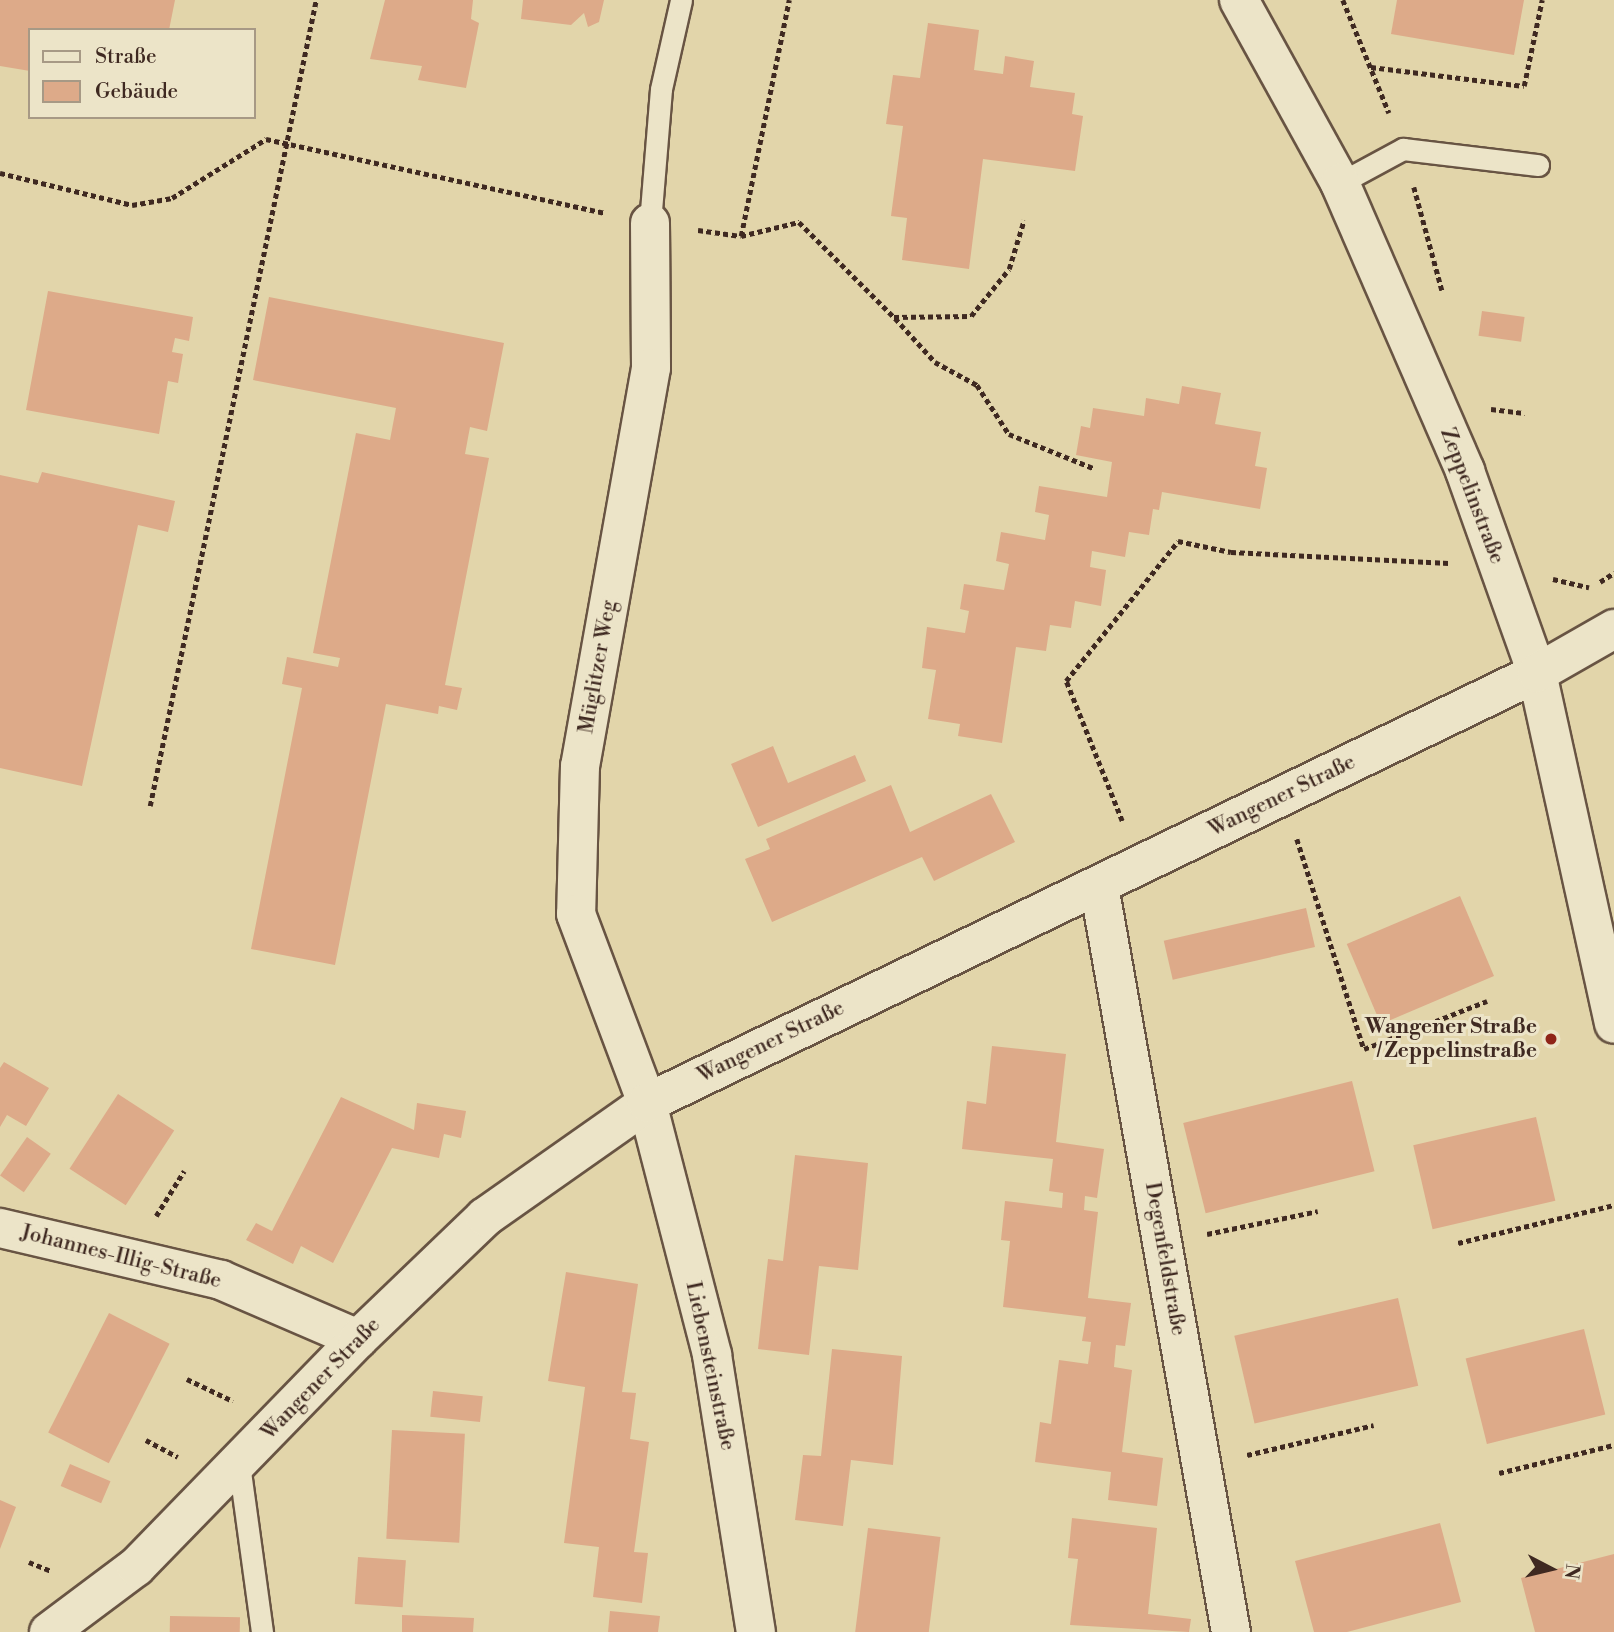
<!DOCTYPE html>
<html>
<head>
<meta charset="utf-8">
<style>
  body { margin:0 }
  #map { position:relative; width:1614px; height:1632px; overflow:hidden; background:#e2d5aa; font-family:"Libre Bodoni",serif }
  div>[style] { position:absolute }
  .building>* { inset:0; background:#ddaa89; transform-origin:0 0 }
  .path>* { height:4.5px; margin-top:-2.25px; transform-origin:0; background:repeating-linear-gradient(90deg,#3f2921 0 5px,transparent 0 8.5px) }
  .roads { filter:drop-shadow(2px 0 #685443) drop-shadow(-2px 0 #685443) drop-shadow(0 2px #685443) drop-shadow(0 -2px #685443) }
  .service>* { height:21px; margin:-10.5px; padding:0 10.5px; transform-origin:10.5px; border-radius:10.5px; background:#ece4c8 }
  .minor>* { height:38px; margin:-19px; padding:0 19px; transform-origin:19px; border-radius:19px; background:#ece4c8 }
  .dots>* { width:19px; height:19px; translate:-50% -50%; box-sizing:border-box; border:4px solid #ece4c8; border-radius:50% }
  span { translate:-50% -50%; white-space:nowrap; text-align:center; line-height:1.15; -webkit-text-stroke:6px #ece4c8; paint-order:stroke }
  .street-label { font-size:21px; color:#3f2921 }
  .poi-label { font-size:21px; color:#3f2921; font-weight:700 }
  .right { translate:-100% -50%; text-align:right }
  .legend { position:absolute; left:28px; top:28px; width:228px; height:91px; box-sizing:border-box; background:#ece4c8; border:2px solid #a79985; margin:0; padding:9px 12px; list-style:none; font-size:21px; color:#3f2921 }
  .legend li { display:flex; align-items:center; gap:14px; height:35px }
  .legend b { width:35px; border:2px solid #a79985 }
  .north { position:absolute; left:1516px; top:1534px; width:70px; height:70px; -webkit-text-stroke:5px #ece4c8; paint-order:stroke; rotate:97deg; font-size:19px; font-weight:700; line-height:28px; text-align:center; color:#3f2921 }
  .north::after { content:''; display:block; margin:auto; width:24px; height:32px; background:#3f2921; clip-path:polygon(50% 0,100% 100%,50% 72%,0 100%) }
</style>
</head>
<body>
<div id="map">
  <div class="building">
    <div style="clip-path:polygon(0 0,175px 0,169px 30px,30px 30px,30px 71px,0 66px)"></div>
    <div style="clip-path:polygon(385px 0,473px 0,471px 19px,479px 23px,466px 88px,418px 80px,422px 66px,370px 59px)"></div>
    <div style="clip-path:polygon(523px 0,604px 0,599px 22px,588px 27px,584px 13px,571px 25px,521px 19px)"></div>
    <div style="clip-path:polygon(1397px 0,1524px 0,1514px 55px,1391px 34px)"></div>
    <div style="clip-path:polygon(928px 23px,979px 30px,974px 70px,1003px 74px,1005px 56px,1034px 61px,1030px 87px,1075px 93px,1072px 114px,1083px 116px,1075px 171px,983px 159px,969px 269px,902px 260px,907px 218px,891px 216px,903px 126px,886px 124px,893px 75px,920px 78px)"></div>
    <div style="clip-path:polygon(48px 291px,193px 317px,189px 341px,175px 338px,172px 352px,183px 354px,178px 383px,168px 381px,159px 434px,26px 410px)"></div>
    <div style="clip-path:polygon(269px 297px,504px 343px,487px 431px,470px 427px,465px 454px,489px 458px,445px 685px,462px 688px,457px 710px,439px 706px,438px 714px,386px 704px,335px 965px,251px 949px,302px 688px,282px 684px,287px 657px,338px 667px,340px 658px,313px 653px,356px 433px,390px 440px,396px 408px,253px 380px)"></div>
    <div style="left:1482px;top:311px;width:43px;height:25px;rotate:8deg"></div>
    <div style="clip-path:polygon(1182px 386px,1221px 393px,1215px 424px,1261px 432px,1255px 466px,1267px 468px,1260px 509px,1162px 492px,1159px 510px,1153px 509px,1149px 535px,1129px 532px,1125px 557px,1092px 551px,1090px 567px,1106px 570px,1101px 606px,1075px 601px,1071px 628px,1050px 625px,1046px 651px,1016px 647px,1002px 743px,958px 736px,960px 724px,928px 719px,936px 670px,922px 668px,927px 627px,965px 633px,969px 611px,960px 609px,964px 584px,1004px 590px,1009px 564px,996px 561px,1001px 532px,1045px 540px,1049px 515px,1035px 512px,1039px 486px,1107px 497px,1112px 462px,1076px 455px,1081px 426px,1090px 428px,1093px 408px,1144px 416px,1146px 398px,1179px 404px)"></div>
    <div style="clip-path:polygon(42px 472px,175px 501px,168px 532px,138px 525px,82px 786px,0 768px,0 475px,38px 483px)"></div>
    <div style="clip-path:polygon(773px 746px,788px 783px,855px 755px,866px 781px,758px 827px,731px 764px)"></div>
    <div style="clip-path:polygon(891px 785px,910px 832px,991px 794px,1015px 842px,934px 881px,922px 857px,772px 922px,745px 859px,770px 849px,766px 839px)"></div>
    <div style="left:1460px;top:896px;width:87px;height:123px;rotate:67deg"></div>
    <div style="left:1306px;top:908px;width:40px;height:146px;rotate:77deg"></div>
    <div style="clip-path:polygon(992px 1046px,1066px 1054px,1056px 1142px,1104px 1149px,1097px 1198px,1085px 1196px,1084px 1210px,1098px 1212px,1088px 1298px,1131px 1303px,1125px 1346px,1116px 1345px,1114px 1367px,1132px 1370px,1122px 1452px,1163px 1458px,1157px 1506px,1108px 1500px,1111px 1472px,1035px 1462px,1040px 1422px,1051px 1424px,1059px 1360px,1088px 1364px,1091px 1342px,1082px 1341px,1086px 1317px,1003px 1307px,1010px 1241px,1001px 1240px,1005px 1201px,1062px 1208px,1063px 1193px,1049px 1191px,1053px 1159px,962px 1149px,967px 1101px,986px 1104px)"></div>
    <div style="clip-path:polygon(4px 1062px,49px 1088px,26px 1126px,7px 1115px,0 1127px,0 1068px)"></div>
    <div style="left:1352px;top:1081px;width:93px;height:174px;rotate:76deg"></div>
    <div style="left:118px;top:1094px;width:67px;height:89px;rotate:33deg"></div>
    <div style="clip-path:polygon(341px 1097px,414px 1130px,417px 1103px,466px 1111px,461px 1138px,444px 1134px,439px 1158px,392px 1148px,333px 1263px,301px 1246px,293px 1264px,246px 1240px,256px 1223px,272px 1231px)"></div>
    <div style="left:1536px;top:1117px;width:86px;height:126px;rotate:77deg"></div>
    <div style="left:27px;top:1137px;width:29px;height:47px;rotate:35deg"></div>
    <div style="clip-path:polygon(795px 1155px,868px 1163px,858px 1270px,819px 1266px,809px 1355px,758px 1349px,768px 1259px,783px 1261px)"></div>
    <div style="clip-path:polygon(566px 1272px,638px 1284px,622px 1392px,636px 1393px,630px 1439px,649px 1442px,634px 1552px,648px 1553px,642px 1603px,593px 1597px,599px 1547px,564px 1543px,585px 1387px,548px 1381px)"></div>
    <div style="left:1398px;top:1298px;width:90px;height:168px;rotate:77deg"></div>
    <div style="left:109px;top:1313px;width:68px;height:134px;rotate:27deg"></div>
    <div style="left:1584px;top:1329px;width:88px;height:122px;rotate:76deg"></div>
    <div style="clip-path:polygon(832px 1349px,902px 1356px,893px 1465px,851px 1460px,843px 1526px,795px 1520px,803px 1455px,821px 1456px)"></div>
    <div style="left:433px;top:1391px;width:50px;height:26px;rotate:6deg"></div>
    <div style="left:392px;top:1430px;width:73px;height:109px;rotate:3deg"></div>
    <div style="left:70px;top:1464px;width:44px;height:24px;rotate:23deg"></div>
    <div style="clip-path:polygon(0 1500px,16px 1507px,0 1549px)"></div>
    <div style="clip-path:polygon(1072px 1518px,1157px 1528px,1148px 1614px,1191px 1619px,1189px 1632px,1070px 1625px,1078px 1559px,1068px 1558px)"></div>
    <div style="clip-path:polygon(1440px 1523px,1461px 1602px,1347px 1632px,1314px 1632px,1295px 1561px)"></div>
    <div style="left:868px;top:1528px;width:73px;height:105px;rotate:7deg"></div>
    <div style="clip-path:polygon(1614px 1554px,1614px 1632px,1535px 1632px,1521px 1578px)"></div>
    <div style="left:358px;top:1557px;width:48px;height:47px;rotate:4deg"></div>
    <div style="clip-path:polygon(610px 1611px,660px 1616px,658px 1632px,608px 1632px)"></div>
    <div style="clip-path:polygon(402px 1615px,474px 1618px,473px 1632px,402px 1632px)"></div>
    <div style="left:170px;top:1616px;width:70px;height:16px;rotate:1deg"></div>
  </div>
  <div class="path">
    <div style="left:1343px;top:0;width:122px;rotate:67.8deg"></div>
    <div style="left:1371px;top:67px;width:154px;rotate:7.1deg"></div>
    <div style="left:1524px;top:86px;width:88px;rotate:-78.2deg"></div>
    <div style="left:0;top:173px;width:136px;rotate:13.6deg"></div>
    <div style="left:132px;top:205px;width:41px;rotate:-9.9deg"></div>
    <div style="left:172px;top:198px;width:111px;rotate:-32.1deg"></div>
    <div style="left:266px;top:139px;width:346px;rotate:12.3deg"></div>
    <div style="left:1414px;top:187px;width:107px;rotate:74.8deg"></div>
    <div style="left:698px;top:230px;width:43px;rotate:7.9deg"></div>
    <div style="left:741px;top:236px;width:241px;rotate:-78.5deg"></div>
    <div style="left:741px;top:236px;width:60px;rotate:-13.6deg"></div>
    <div style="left:799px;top:222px;width:134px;rotate:45deg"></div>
    <div style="left:894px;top:317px;width:77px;rotate:-0.7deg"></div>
    <div style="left:971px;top:316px;width:60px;rotate:-51deg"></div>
    <div style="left:1009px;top:269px;width:51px;rotate:-73deg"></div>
    <div style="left:895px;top:318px;width:59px;rotate:47.7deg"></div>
    <div style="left:935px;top:362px;width:48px;rotate:28.7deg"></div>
    <div style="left:977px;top:385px;width:59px;rotate:56.9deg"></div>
    <div style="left:1009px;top:434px;width:91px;rotate:22deg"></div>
    <div style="left:1491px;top:409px;width:34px;rotate:7deg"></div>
    <div style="left:1553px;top:579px;width:37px;rotate:13deg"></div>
    <div style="left:1600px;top:582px;width:17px;rotate:-33deg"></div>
    <div style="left:150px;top:806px;width:823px;rotate:-78.36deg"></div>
    <div style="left:1122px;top:821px;width:151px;rotate:-111.8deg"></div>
    <div style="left:1066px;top:681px;width:179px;rotate:-51.3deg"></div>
    <div style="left:1178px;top:541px;width:54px;rotate:11.7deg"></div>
    <div style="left:1231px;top:552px;width:218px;rotate:2.9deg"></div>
    <div style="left:1297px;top:839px;width:220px;rotate:72.3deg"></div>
    <div style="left:1364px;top:1049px;width:132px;rotate:-21.3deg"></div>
    <div style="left:156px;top:1216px;width:53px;rotate:-58.1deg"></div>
    <div style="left:1207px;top:1234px;width:113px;rotate:-11.7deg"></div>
    <div style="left:1458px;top:1243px;width:161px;rotate:-13.7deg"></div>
    <div style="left:187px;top:1379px;width:51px;rotate:25.6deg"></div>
    <div style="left:146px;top:1440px;width:36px;rotate:28deg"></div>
    <div style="left:1247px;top:1455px;width:130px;rotate:-13.3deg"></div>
    <div style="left:1499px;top:1473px;width:118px;rotate:-13.7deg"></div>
    <div style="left:29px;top:1562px;width:24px;rotate:22deg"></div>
  </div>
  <div class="roads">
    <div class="service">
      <div style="left:1340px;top:183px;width:72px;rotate:-28.4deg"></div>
      <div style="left:1403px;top:149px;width:136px;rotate:6.8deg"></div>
      <div style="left:650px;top:223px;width:134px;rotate:-85.3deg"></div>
      <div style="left:661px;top:89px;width:91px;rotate:-77.3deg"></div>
      <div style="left:239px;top:1464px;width:170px;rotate:82.2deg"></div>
    </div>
    <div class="minor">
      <div style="left:1239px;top:0;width:209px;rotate:61.1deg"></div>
      <div style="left:1340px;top:183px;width:314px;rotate:66.5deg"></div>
      <div style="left:1465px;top:471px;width:214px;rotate:70.4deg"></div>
      <div style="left:1537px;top:673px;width:359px;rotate:77.6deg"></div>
      <div style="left:650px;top:223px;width:145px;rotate:89.6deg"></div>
      <div style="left:651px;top:368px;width:404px;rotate:100.1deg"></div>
      <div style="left:580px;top:766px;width:148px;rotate:91.5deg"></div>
      <div style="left:576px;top:914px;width:202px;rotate:69.4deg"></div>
      <div style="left:647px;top:1103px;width:260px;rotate:75.5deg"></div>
      <div style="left:712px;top:1355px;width:280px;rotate:81deg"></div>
      <div style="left:1099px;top:886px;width:758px;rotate:79.97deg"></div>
      <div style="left:0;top:1228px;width:227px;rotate:13.2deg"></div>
      <div style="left:221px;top:1280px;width:149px;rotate:23.3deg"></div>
      <div style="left:49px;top:1632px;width:109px;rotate:-36.8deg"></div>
      <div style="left:136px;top:1567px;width:318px;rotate:-45.8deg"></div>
      <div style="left:358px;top:1339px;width:176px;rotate:-43.8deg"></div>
      <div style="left:485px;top:1217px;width:198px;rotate:-35.1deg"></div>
      <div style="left:647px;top:1103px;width:988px;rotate:-25.79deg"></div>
      <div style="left:1537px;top:673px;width:89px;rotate:-29.7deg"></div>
    </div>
  </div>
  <div class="dots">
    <div style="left:1551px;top:1039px;background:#8f2418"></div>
  </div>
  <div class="street-label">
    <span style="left:1472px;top:496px;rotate:69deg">Zeppelinstraße</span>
    <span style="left:598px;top:667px;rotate:-80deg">Müglitzer Weg</span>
    <span style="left:1282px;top:796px;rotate:-26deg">Wangener Straße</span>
    <span style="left:771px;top:1042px;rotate:-26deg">Wangener Straße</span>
    <span style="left:121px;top:1257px;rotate:14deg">Johannes-Illig-Straße</span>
    <span style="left:1165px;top:1259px;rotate:80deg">Degenfeldstraße</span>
    <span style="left:710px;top:1366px;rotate:78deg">Liebensteinstraße</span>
    <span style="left:321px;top:1379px;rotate:-46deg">Wangener Straße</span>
  </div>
  <div class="poi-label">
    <span class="right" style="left:1537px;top:1039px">Wangener Straße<br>/ Zeppelinstraße</span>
  </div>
  <ul class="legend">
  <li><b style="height:9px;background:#ece4c8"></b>Straße</li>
  <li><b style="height:19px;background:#ddaa89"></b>Gebäude</li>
  </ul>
  <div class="north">N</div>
</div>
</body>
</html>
